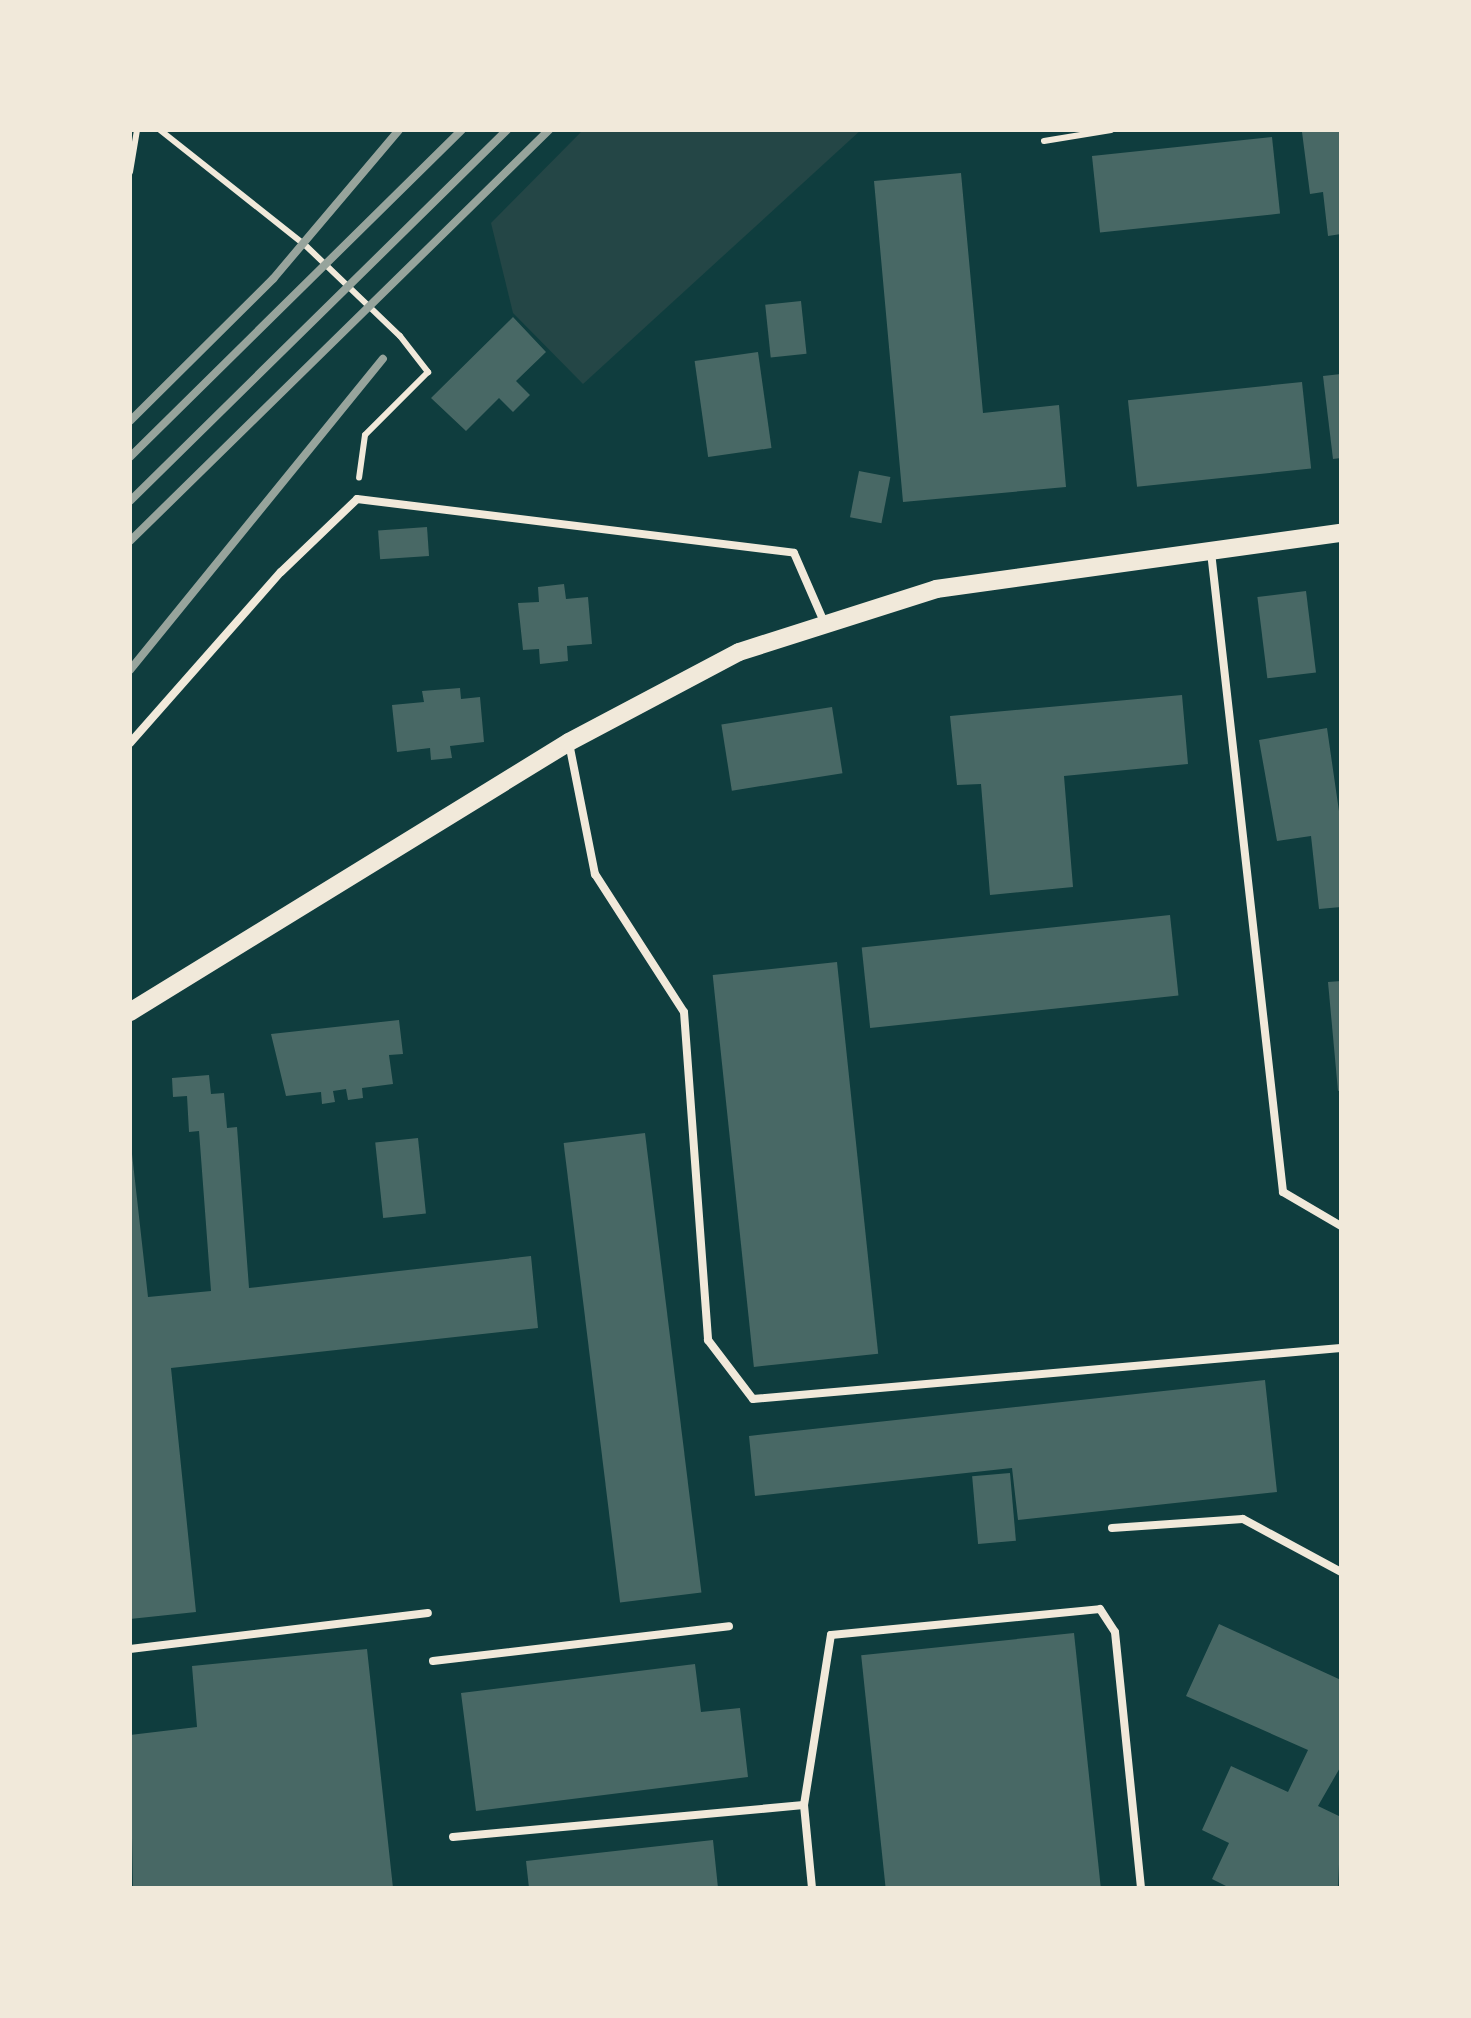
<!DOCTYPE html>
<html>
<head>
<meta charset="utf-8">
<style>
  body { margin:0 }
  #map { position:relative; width:1471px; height:2018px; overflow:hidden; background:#0f3d3e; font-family:Overpass,sans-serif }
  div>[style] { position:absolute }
  .green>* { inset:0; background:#244646 }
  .building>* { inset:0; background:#486865; transform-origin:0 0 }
  .path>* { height:6px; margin:-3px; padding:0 3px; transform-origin:3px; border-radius:3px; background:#f1e9da }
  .service>* { height:8px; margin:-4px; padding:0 4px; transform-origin:4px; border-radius:4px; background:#f1e9da }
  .tertiary>* { height:18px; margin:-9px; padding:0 9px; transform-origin:9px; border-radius:9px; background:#f1e9da }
  .rail>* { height:8px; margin:-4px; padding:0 4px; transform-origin:4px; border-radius:4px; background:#97a49c }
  span { translate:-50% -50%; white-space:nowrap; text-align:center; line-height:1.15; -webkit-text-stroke:8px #f1e9da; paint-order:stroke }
  .frame { position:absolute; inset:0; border:132px solid #f1e9da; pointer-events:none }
</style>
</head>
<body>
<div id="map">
  <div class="green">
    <div style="clip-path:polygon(583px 130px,861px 130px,583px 384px,513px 313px,491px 223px)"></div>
  </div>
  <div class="building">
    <div style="clip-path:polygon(1341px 130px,1341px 234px,1328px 236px,1323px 192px,1310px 194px,1302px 132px)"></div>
    <div style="left:1272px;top:137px;width:77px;height:181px;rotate:84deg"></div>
    <div style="clip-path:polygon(961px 173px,983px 413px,1059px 405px,1066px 487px,903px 502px,874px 181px)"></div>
    <div style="left:801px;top:301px;width:53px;height:36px;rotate:84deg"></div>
    <div style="clip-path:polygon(513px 317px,546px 352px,516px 381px,530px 395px,513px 412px,499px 398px,466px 431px,431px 398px)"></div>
    <div style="left:758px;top:352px;width:97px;height:64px;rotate:82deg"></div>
    <div style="clip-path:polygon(1341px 374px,1341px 458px,1333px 459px,1323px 376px)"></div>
    <div style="left:1302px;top:382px;width:87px;height:175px;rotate:84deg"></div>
    <div style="left:859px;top:471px;width:32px;height:47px;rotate:11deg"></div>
    <div style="left:427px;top:527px;width:29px;height:49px;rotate:86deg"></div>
    <div style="clip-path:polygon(564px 584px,566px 599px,588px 597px,592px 644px,567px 646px,568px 661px,540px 664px,539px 649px,523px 650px,518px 603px,539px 602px,538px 587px)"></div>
    <div style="left:1306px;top:591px;width:82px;height:49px;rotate:83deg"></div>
    <div style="clip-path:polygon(460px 688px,461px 699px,480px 697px,484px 742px,450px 746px,452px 758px,431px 760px,430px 748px,397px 752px,392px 705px,424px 702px,422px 691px)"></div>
    <div style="clip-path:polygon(1182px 695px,1188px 764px,1064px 776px,1073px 887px,990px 895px,981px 784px,957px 785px,950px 716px)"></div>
    <div style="left:832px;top:707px;width:67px;height:112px;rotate:81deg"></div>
    <div style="clip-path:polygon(1327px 728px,1341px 825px,1341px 907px,1319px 909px,1311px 836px,1277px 841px,1259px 740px)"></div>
    <div style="left:1170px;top:915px;width:81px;height:310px;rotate:84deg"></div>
    <div style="left:837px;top:962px;width:394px;height:125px;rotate:84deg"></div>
    <div style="clip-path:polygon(1341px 981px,1341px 1090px,1338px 1091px,1328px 982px)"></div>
    <div style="clip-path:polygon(399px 1020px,403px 1054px,389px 1055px,393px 1084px,362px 1088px,363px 1098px,348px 1100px,346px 1089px,333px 1091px,335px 1102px,322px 1104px,321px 1092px,286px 1096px,271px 1034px)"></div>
    <div style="clip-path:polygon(209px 1075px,211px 1094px,224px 1093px,227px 1128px,237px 1127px,249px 1288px,531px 1256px,538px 1328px,171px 1368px,196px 1612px,130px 1619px,130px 1136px,148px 1297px,211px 1291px,199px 1131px,189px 1132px,187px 1096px,173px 1097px,172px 1078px)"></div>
    <div style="left:645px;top:1133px;width:463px;height:82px;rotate:83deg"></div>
    <div style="left:418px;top:1138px;width:76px;height:43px;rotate:84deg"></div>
    <div style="clip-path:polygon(1265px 1380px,1277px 1492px,1018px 1520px,1012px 1468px,755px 1496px,749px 1436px)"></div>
    <div style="left:1010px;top:1473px;width:68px;height:38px;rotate:85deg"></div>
    <div style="clip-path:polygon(1219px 1624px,1341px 1680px,1341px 1766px,1318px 1806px,1341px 1817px,1338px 1888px,1230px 1888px,1212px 1879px,1229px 1843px,1202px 1830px,1231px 1766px,1288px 1792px,1308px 1750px,1186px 1696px)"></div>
    <div style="left:1074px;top:1633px;width:256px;height:214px;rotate:84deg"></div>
    <div style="clip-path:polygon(367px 1649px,393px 1888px,133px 1888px,130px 1735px,197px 1727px,192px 1666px)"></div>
    <div style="clip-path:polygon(695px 1664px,701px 1712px,740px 1708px,748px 1777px,476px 1811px,461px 1693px)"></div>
    <div style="clip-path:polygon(713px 1840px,718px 1888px,529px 1888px,526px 1861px)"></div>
  </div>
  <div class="path">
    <div style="left:160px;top:130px;width:184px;rotate:38.4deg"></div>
    <div style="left:304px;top:244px;width:133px;rotate:43.8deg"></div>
    <div style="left:400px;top:336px;width:46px;rotate:52.1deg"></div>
    <div style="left:428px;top:372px;width:89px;rotate:135deg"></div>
    <div style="left:365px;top:435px;width:43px;rotate:97.9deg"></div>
    <div style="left:1044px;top:141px;width:68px;rotate:-9.3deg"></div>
    <div style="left:130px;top:172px;width:43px;rotate:-80.5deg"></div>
  </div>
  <div class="service">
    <div style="left:1211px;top:552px;width:644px;rotate:83.58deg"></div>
    <div style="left:1283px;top:1192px;width:67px;rotate:30.4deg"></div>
    <div style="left:130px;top:743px;width:228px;rotate:-48.6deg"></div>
    <div style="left:281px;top:572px;width:105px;rotate:-43.8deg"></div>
    <div style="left:357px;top:499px;width:440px;rotate:7deg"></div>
    <div style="left:794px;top:553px;width:75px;rotate:66.5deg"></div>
    <div style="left:569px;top:743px;width:134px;rotate:78.8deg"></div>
    <div style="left:595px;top:874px;width:164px;rotate:57.2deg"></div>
    <div style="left:684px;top:1012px;width:329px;rotate:85.8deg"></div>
    <div style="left:708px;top:1340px;width:74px;rotate:52.7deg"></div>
    <div style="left:753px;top:1399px;width:590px;rotate:-4.96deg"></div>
    <div style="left:1112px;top:1528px;width:131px;rotate:-3.9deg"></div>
    <div style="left:1243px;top:1519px;width:111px;rotate:28.4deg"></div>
    <div style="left:130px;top:1649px;width:300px;rotate:-6.9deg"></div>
    <div style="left:433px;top:1661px;width:298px;rotate:-6.7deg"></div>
    <div style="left:804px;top:1805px;width:172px;rotate:-81deg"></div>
    <div style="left:831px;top:1635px;width:270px;rotate:-5.5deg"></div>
    <div style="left:1100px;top:1609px;width:27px;rotate:57deg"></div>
    <div style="left:1115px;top:1632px;width:257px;rotate:84.2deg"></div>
    <div style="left:453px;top:1837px;width:352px;rotate:-5.2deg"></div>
    <div style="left:804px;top:1805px;width:83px;rotate:84.5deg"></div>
  </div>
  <div class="tertiary">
    <div style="left:130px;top:1012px;width:515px;rotate:-31.59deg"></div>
    <div style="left:569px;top:742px;width:192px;rotate:-27.9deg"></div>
    <div style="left:739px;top:652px;width:207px;rotate:-17.7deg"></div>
    <div style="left:936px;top:589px;width:409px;rotate:-7.9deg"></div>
  </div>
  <div class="rail">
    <div style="left:130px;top:421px;width:202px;rotate:-44.8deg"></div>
    <div style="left:273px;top:279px;width:195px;rotate:-49.8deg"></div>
    <div style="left:130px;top:457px;width:466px;rotate:-44.6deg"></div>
    <div style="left:130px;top:501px;width:529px;rotate:-44.54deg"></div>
    <div style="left:130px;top:541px;width:587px;rotate:-44.45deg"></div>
    <div style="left:130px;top:670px;width:401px;rotate:-50.9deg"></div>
  </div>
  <div class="frame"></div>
</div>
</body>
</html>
